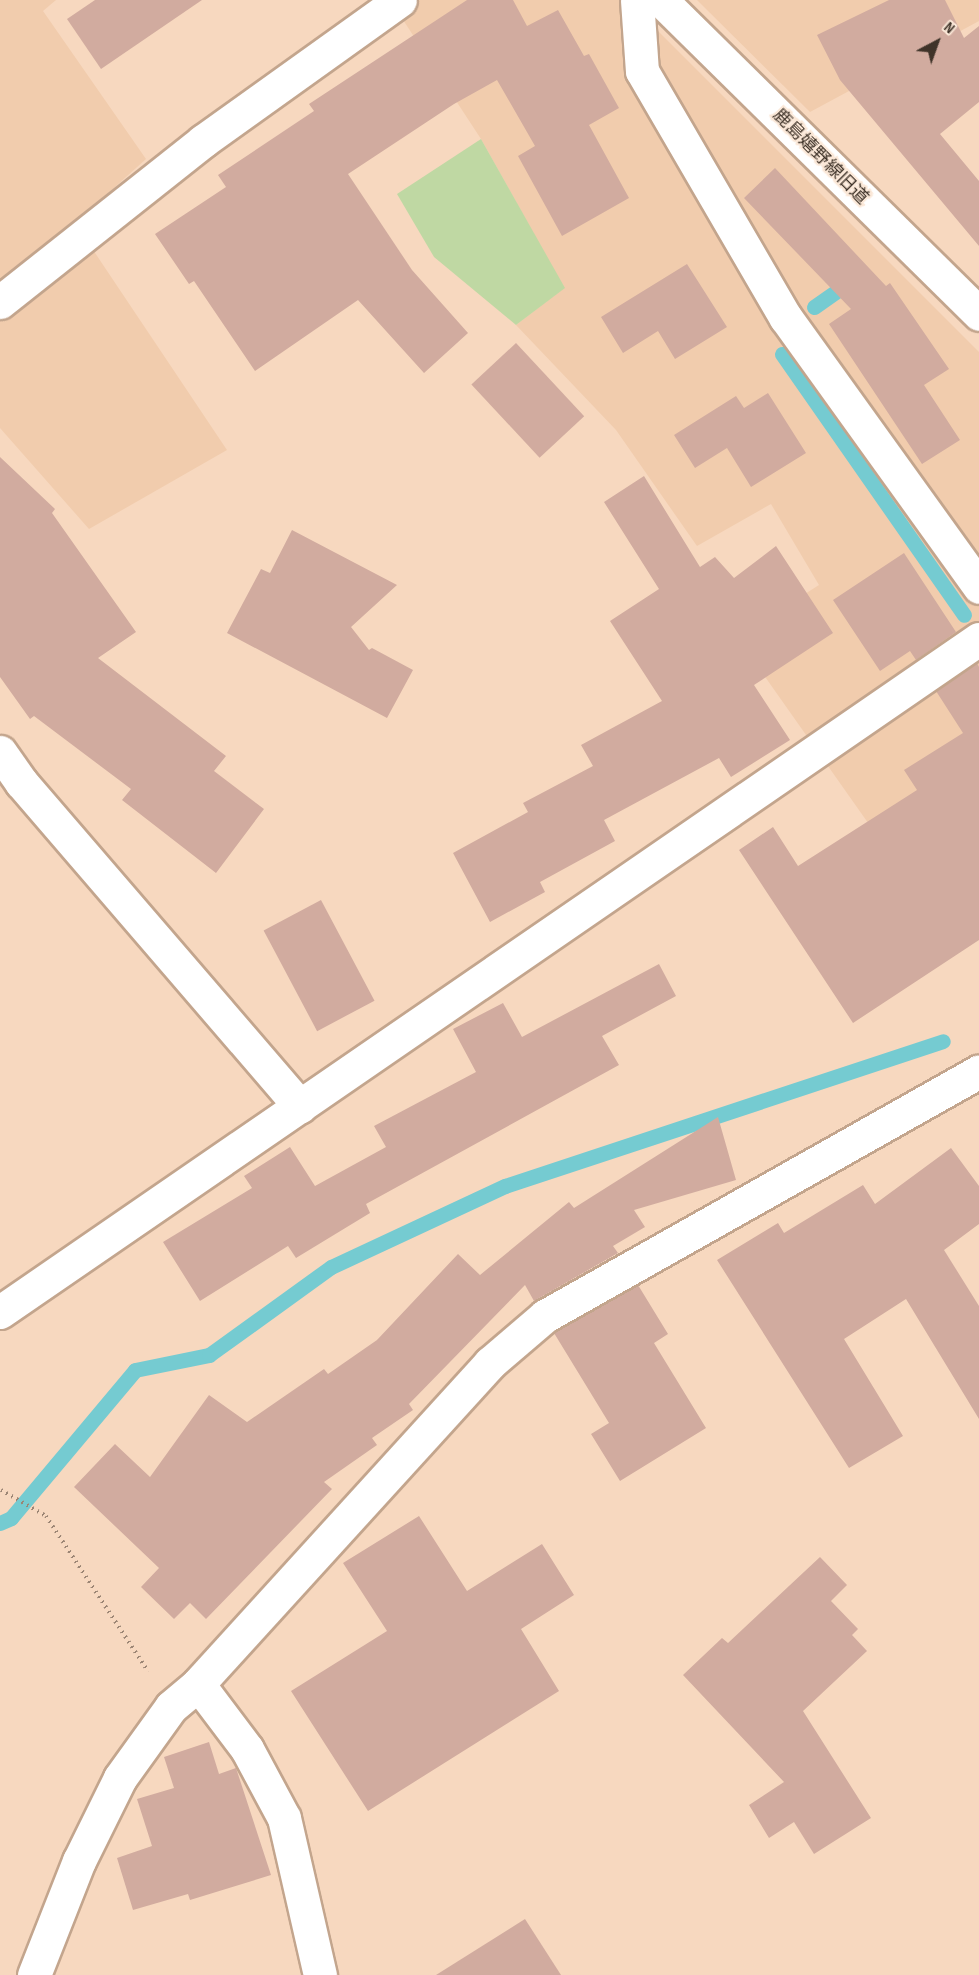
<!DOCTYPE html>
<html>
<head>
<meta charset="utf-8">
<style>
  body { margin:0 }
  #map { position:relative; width:979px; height:1975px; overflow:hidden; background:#f7d8bf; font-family:"Sofia Sans Condensed","Noto Sans JP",sans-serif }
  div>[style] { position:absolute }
  .built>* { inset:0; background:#f1ccad }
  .green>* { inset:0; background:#bfd8a3 }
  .stream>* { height:15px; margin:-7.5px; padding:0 7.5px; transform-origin:7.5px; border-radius:7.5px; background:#75cbd1 }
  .building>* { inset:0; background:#d1ab9f; transform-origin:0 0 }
  .path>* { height:4px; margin-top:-2px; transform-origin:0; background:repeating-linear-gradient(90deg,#9b8574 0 1.5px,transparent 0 6px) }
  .roads { filter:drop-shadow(2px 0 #c3a58d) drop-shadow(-2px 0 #c3a58d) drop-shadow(0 2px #c3a58d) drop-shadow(0 -2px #c3a58d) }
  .minor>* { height:33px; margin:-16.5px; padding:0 16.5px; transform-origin:16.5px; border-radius:16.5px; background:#fff }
  .tertiary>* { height:33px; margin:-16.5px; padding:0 16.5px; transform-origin:16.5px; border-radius:16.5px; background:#fff }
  span { translate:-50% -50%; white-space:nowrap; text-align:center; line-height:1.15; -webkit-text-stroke:4.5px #fbe8d8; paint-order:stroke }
  .street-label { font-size:18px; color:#3f3329 }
  .north { position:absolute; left:907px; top:12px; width:60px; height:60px; -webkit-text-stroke:4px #fbe8d8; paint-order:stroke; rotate:41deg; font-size:16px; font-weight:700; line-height:24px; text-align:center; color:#3f3329 }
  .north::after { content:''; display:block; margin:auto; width:21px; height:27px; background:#3f3329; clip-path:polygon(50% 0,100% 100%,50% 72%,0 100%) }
</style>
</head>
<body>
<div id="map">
  <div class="built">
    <div style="clip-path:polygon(0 0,56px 0,43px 11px,146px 159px,75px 223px,227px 450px,89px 529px,0 428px)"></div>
    <div style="clip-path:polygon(390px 0,627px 0,979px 352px,979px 837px,909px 881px,737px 637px,819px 585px,771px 504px,697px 546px,616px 430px,516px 325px,564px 288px,481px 139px)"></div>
    <div style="clip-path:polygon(697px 0,979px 0,979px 21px,810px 112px)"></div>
  </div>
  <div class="green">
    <div style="clip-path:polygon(481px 139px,565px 288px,516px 325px,434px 257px,397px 194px)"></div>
  </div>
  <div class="stream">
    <div style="left:814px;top:307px;width:45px;rotate:-35.1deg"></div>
    <div style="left:782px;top:354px;width:318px;rotate:55.1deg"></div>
    <div style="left:0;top:1523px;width:12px;rotate:-24deg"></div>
    <div style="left:11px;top:1518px;width:193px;rotate:-50deg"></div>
    <div style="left:135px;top:1370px;width:76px;rotate:-11.5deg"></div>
    <div style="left:209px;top:1355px;width:150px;rotate:-35.8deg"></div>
    <div style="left:331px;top:1267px;width:192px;rotate:-25deg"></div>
    <div style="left:505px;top:1186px;width:461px;rotate:-18.3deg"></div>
  </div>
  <div class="building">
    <div style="clip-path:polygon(95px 0,202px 0,101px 69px,67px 19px)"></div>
    <div style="clip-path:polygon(467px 0,513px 0,527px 26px,558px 10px,584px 56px,589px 54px,619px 108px,589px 125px,629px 198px,562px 236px,518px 156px,535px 146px,497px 80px,454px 104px,348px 174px,412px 270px,468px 333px,424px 373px,358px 300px,255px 371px,194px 281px,189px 284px,155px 234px,226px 187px,218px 175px,314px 111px,309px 104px)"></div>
    <div style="clip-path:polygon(889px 0,945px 0,964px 38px,979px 26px,979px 102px,940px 134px,979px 181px,979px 246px,840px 80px,817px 35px)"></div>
    <div style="clip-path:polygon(775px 168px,886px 286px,890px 283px,949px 369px,924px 385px,960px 440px,922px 464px,829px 324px,851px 309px,744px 198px)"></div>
    <div style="clip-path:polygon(687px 264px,727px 327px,675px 359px,658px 331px,623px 353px,601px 317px)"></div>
    <div style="left:516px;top:343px;width:100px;height:61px;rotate:47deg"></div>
    <div style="clip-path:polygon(768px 393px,806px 453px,751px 487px,727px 448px,695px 468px,674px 435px,736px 396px,744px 408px)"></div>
    <div style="clip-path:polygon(0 457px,55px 509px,52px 513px,136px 632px,98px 658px,226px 756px,214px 771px,264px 809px,216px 873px,122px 800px,131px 789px,34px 716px,30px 719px,0 677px)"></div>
    <div style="clip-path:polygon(644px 476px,700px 567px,715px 557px,734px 578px,776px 546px,833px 633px,754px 685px,790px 740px,731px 777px,719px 758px,604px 820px,615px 841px,540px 882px,545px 892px,490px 922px,453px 853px,528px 812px,523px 803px,593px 766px,581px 745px,662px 701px,610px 621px,659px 589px,604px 502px)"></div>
    <div style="clip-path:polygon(292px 530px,397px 585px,351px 627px,369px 650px,372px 648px,413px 670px,387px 718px,227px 633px,261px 569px,270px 573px)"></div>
    <div style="clip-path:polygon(904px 553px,956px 632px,916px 660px,910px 651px,880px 671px,833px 600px)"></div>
    <div style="clip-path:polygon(977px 663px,979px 667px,979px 940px,853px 1023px,739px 850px,773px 827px,798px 866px,917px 790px,904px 770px,963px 733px,936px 691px)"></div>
    <div style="left:321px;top:900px;width:114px;height:65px;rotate:62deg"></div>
    <div style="clip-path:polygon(659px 964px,676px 996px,602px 1036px,619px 1065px,366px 1204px,370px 1213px,296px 1258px,288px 1246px,200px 1301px,163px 1242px,252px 1188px,244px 1176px,290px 1147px,315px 1186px,386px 1147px,374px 1126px,476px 1072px,453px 1029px,503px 1003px,522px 1037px)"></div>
    <div style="clip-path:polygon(718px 1117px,736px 1180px,634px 1210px,645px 1227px,613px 1246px,618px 1253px,534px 1301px,525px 1285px,409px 1404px,413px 1410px,372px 1438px,377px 1445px,324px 1482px,332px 1489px,206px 1619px,190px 1603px,174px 1619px,141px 1587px,159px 1568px,74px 1487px,115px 1444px,150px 1477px,209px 1395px,247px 1422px,324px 1369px,328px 1374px,377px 1340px,458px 1254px,480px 1275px,569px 1202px,574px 1208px)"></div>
    <div style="clip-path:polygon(951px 1148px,979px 1186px,979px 1224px,944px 1250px,979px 1306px,979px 1419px,906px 1299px,844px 1339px,903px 1436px,849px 1468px,717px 1260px,778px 1223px,784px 1233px,863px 1185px,875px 1204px)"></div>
    <div style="clip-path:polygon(638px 1285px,668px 1334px,654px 1343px,706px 1428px,620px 1481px,591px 1434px,609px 1423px,554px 1333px)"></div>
    <div style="clip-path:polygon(419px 1516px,467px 1591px,542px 1544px,574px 1595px,521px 1629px,559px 1691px,368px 1811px,291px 1691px,387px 1631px,343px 1563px)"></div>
    <div style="clip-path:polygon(820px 1557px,847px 1585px,831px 1601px,858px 1629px,852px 1635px,867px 1651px,803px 1711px,871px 1818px,814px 1854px,794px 1822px,769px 1838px,749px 1805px,784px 1782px,683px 1675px,722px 1638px,728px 1643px)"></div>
    <div style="clip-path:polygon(209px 1742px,219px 1774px,236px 1768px,237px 1771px,271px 1875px,190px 1900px,188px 1894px,133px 1910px,117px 1858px,152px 1846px,137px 1799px,174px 1788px,164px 1757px)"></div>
    <div style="clip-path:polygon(525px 1919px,561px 1975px,436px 1975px)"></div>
  </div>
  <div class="path">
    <div style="left:1px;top:1490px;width:52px;rotate:30deg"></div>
    <div style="left:46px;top:1516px;width:186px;rotate:56.7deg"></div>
  </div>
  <div class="roads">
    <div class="minor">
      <div style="left:637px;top:0;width:71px;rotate:86deg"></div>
      <div style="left:642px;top:71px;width:286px;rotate:59.8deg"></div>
      <div style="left:786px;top:318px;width:331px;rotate:54.3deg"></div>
      <div style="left:0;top:302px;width:259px;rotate:-38.4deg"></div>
      <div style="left:203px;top:141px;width:242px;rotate:-35.6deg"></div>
      <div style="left:0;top:752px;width:37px;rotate:55deg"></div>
      <div style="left:21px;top:782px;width:428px;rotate:49.3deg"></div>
      <div style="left:0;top:1312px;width:1188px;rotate:-34.51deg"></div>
      <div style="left:198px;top:1684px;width:81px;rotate:53deg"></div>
      <div style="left:247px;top:1749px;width:78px;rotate:61.8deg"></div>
      <div style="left:284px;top:1818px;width:161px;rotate:77.1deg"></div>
      <div style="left:34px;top:1975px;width:123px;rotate:-68.5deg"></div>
      <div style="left:79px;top:1861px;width:93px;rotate:-63.7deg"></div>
      <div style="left:120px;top:1778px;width:87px;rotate:-54.3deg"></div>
      <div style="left:171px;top:1707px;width:35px;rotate:-40deg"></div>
      <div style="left:198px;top:1684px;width:434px;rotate:-47.7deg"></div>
      <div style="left:490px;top:1363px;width:72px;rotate:-40.5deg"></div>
      <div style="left:545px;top:1316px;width:498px;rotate:-29.4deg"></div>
    </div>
    <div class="tertiary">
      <div style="left:661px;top:0;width:447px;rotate:44.6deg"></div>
    </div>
  </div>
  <div class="street-label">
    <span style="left:820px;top:157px;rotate:45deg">鹿島嬉野線旧道</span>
  </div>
  <div class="north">N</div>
</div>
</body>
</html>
